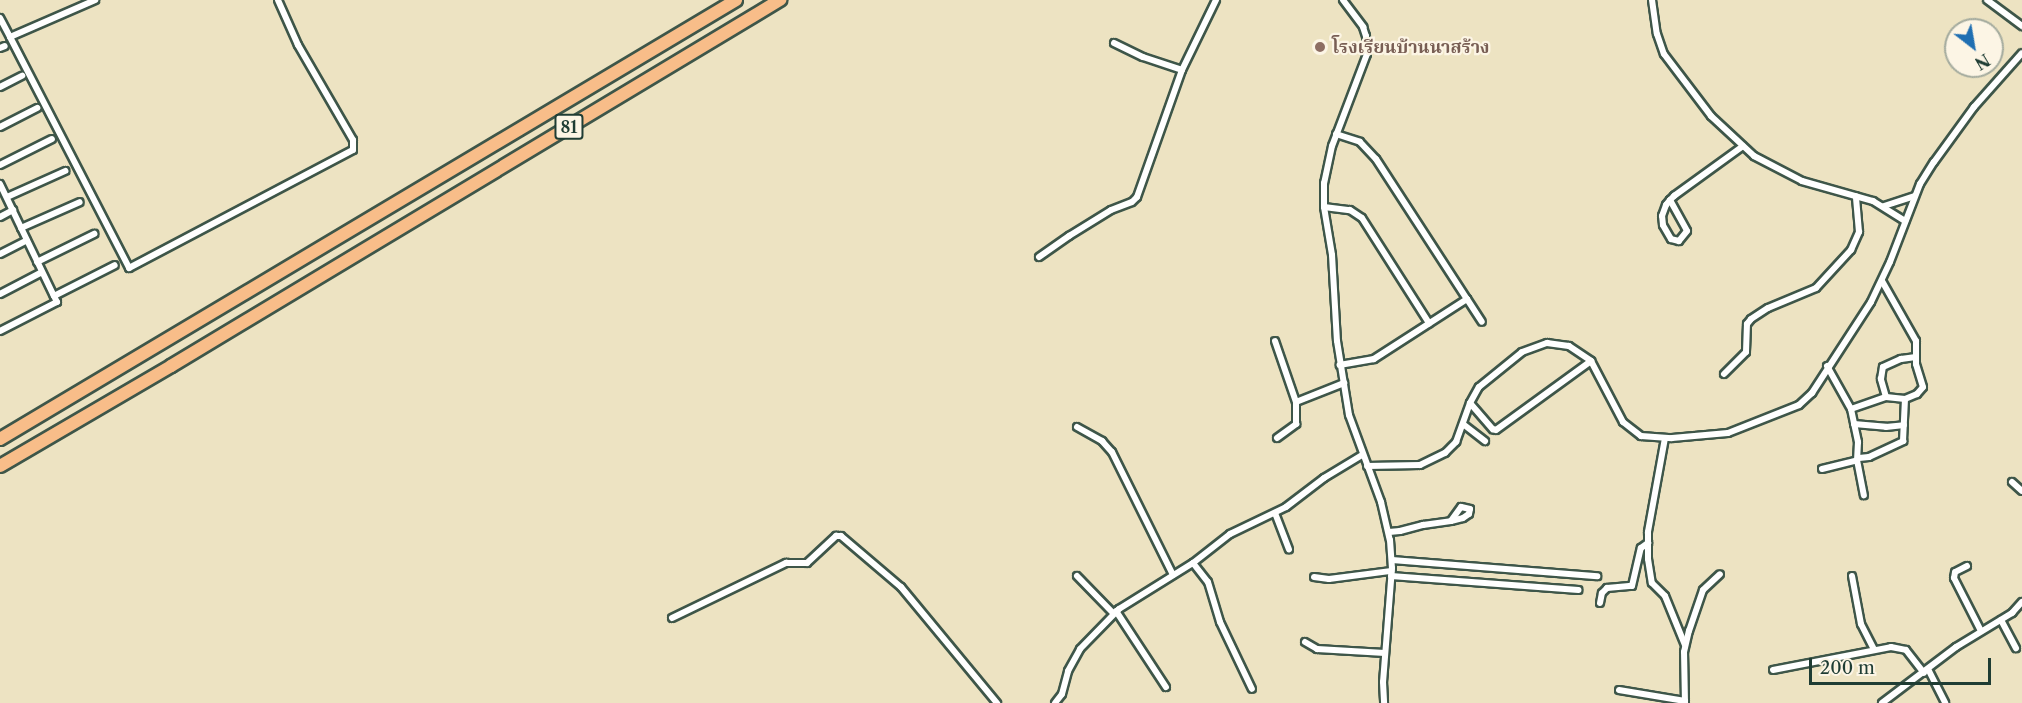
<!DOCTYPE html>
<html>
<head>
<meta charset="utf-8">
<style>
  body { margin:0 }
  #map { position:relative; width:2022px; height:703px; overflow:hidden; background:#ede3c2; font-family:"Libre Caslon Text","Noto Serif Thai",serif }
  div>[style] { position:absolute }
  .roads { filter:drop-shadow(2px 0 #3e5649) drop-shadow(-2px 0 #3e5649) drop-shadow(0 2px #3e5649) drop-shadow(0 -2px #3e5649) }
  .minor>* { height:6px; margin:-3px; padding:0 3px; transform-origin:3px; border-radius:3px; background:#fff }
  .motorway>* { height:12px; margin:-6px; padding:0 6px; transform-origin:6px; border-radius:6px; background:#f8bd89 }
  .dots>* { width:16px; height:16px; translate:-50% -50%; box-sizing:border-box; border:3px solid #fcf5e5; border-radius:50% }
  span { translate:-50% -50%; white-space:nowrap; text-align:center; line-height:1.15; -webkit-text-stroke:4.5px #fcf5e5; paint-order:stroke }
  .shield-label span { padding:2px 4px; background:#fcf5e5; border:2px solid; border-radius:4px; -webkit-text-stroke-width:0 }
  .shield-label { font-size:16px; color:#1f3d34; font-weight:700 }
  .education-label { font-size:18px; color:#785e54; font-weight:700 }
  .left { translate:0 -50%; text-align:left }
  .north { position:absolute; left:1944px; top:18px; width:60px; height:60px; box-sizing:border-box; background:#fcf5e5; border:2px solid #a4ab9e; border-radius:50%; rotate:149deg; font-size:16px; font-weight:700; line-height:24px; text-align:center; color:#1f3d34 }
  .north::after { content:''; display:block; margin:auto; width:21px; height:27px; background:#1f6fb2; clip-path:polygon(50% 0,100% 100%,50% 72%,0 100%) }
  .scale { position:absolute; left:1809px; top:658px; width:182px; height:27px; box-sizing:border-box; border:3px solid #1f3d34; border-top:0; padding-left:8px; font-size:18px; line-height:21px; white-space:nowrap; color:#1f3d34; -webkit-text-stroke:4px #fcf5e5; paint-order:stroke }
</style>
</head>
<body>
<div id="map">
  <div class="roads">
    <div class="minor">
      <div style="left:1343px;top:0;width:34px;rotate:53deg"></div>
      <div style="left:1363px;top:27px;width:9px;rotate:72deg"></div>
      <div style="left:1366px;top:36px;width:18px;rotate:87deg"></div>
      <div style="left:1367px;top:54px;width:98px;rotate:110.8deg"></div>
      <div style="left:1332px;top:146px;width:38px;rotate:102deg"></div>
      <div style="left:1324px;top:183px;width:24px;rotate:90deg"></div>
      <div style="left:1324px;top:207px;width:49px;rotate:80.5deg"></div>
      <div style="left:1332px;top:255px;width:86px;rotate:86.7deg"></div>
      <div style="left:1337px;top:341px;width:75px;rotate:80.8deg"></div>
      <div style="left:1349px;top:415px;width:93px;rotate:69.8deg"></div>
      <div style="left:1381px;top:502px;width:39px;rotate:77deg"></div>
      <div style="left:1390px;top:540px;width:28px;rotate:86deg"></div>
      <div style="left:1392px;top:568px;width:114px;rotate:94.5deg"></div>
      <div style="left:1383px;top:682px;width:21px;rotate:87deg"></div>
      <div style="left:1652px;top:0;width:34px;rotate:82deg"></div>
      <div style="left:1657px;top:34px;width:21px;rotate:71deg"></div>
      <div style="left:1664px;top:54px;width:78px;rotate:52.8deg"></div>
      <div style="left:1711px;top:116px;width:59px;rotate:42.9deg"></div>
      <div style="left:1754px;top:156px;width:54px;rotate:27.5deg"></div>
      <div style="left:1802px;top:181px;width:74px;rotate:15.7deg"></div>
      <div style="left:1873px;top:201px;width:38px;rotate:32deg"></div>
      <div style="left:1987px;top:0;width:44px;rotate:36.6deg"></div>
      <div style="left:0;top:18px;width:21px;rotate:62deg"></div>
      <div style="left:10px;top:37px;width:93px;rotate:-23.5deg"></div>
      <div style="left:10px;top:37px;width:260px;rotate:62.7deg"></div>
      <div style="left:129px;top:268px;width:253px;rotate:-27.8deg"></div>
      <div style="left:353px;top:150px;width:10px;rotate:-90deg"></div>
      <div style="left:353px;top:140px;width:110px;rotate:-120.1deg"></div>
      <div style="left:298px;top:45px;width:49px;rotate:-114deg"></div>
      <div style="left:1114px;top:43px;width:32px;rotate:26deg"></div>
      <div style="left:1143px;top:57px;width:41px;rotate:18.4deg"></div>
      <div style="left:0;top:48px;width:5px;rotate:-22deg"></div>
      <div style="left:0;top:87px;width:25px;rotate:-27deg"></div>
      <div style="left:0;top:127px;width:42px;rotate:-27.2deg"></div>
      <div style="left:1336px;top:134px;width:25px;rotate:18deg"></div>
      <div style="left:1360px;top:142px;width:23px;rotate:47deg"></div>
      <div style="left:1376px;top:159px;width:167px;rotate:57deg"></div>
      <div style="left:1467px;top:299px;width:111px;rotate:147.2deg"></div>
      <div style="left:1374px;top:359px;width:35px;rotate:170deg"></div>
      <div style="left:0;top:165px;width:58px;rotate:-26.6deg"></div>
      <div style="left:0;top:184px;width:124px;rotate:64.3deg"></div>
      <div style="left:54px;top:296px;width:68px;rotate:-26.9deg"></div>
      <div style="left:7px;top:197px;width:64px;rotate:-24.1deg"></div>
      <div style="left:1670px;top:200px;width:35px;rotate:61deg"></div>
      <div style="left:1687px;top:231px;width:13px;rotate:129deg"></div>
      <div style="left:1679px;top:241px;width:8px;rotate:-166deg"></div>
      <div style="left:1671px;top:239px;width:16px;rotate:-120deg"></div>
      <div style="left:1663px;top:225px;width:9px;rotate:-96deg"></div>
      <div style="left:1662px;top:216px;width:12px;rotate:-70deg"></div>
      <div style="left:1666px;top:205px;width:6px;rotate:-51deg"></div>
      <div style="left:1670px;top:200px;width:6px;rotate:-45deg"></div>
      <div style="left:1674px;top:196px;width:85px;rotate:-35.9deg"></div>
      <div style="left:1884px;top:206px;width:32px;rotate:-18deg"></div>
      <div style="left:1324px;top:207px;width:26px;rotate:7deg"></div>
      <div style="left:1350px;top:210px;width:14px;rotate:34deg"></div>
      <div style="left:1362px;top:218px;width:125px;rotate:57.5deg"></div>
      <div style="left:0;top:217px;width:15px;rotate:-28deg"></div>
      <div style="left:21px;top:228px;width:64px;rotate:-23.8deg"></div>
      <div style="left:0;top:254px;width:30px;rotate:-27deg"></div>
      <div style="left:1039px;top:257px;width:37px;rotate:-35deg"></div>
      <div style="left:1069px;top:236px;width:49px;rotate:-31.8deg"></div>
      <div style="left:1111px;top:210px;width:22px;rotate:-21deg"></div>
      <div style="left:1132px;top:202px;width:7px;rotate:-45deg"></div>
      <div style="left:1137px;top:197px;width:135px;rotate:-70.5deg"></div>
      <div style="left:1182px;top:70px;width:78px;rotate:-64.1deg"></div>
      <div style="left:37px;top:262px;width:64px;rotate:-26.2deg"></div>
      <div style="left:0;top:294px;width:47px;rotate:-27.6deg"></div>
      <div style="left:1467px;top:299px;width:27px;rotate:57deg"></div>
      <div style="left:0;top:331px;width:64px;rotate:-27deg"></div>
      <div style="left:57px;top:302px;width:7px;rotate:-117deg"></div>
      <div style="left:1275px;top:341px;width:65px;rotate:71deg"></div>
      <div style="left:1296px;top:402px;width:52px;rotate:-21.6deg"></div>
      <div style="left:1827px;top:366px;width:49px;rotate:60.8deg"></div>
      <div style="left:1851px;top:409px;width:37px;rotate:-19deg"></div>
      <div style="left:1886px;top:397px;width:19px;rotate:6deg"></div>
      <div style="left:1724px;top:374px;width:31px;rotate:-45deg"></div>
      <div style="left:1746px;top:352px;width:28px;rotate:-88deg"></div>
      <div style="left:1747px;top:324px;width:6px;rotate:-51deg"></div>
      <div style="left:1751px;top:319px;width:20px;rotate:-33deg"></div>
      <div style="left:1768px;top:308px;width:52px;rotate:-22.6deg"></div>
      <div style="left:1816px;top:288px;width:52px;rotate:-47.4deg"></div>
      <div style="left:1851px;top:250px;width:20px;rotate:-66deg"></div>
      <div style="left:1859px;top:232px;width:36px;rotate:-95deg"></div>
      <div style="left:1886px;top:397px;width:19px;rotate:-106deg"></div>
      <div style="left:1881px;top:379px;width:12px;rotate:-81deg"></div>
      <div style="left:1883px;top:367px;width:20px;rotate:-24deg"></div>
      <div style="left:1901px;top:359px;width:15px;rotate:-8deg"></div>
      <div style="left:1470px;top:403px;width:35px;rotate:49deg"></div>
      <div style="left:1493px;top:429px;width:3px;rotate:18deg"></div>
      <div style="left:1496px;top:430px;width:117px;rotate:-36deg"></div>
      <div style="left:1851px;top:409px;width:34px;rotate:78deg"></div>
      <div style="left:1858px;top:442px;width:18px;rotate:93deg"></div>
      <div style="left:1857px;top:460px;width:36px;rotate:79deg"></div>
      <div style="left:1463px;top:424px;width:28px;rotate:38deg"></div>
      <div style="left:1854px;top:424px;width:32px;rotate:5deg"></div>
      <div style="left:1886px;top:427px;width:18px;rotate:-6deg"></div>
      <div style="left:1077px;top:427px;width:29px;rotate:29deg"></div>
      <div style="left:1102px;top:441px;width:15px;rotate:48deg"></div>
      <div style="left:1112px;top:452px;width:137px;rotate:63.6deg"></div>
      <div style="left:1277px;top:438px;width:24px;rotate:-36deg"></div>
      <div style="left:1296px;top:424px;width:22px;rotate:-90deg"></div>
      <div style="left:1665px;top:438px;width:96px;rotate:100.3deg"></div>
      <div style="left:1648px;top:532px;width:27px;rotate:90deg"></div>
      <div style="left:1648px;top:559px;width:24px;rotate:81deg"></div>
      <div style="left:1652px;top:583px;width:18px;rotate:45deg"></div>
      <div style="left:1665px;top:596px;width:53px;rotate:67.8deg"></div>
      <div style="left:1859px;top:458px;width:10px;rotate:-6deg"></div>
      <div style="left:1869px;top:457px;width:38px;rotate:-25deg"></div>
      <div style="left:1903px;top:441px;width:42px;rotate:-87.3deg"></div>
      <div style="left:1905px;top:399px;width:13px;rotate:-23deg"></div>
      <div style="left:1917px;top:394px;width:9px;rotate:-49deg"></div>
      <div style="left:1923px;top:387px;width:24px;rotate:-107deg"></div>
      <div style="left:1916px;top:364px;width:23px;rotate:-90deg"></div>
      <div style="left:1916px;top:341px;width:69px;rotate:-119.5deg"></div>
      <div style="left:1367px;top:466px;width:53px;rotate:-1.1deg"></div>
      <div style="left:1420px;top:465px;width:28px;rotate:-26deg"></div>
      <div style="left:1445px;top:453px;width:16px;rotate:-45deg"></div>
      <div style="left:1456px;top:442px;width:41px;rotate:-70.3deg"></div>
      <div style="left:1470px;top:403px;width:18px;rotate:-61deg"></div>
      <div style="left:1479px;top:387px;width:55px;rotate:-39.1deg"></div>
      <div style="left:1522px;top:352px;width:27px;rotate:-20deg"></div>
      <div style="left:1547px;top:343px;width:22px;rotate:8deg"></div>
      <div style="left:1569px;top:346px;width:27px;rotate:34deg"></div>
      <div style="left:1591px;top:361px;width:69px;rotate:62.3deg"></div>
      <div style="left:1623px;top:422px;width:23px;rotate:38deg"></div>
      <div style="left:1641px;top:436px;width:31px;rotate:4deg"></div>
      <div style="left:1672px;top:438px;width:56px;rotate:-5.1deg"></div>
      <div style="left:1728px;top:433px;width:76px;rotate:-21.5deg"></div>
      <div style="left:1799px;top:405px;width:18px;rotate:-43deg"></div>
      <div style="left:1812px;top:393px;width:108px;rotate:-57deg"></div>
      <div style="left:1871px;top:302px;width:44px;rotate:-64.6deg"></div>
      <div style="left:1890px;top:262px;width:84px;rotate:-69deg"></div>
      <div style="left:1920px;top:184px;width:26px;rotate:-58deg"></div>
      <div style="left:1934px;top:162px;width:68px;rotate:-54deg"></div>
      <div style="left:1974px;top:107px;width:72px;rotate:-48.4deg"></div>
      <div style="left:1822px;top:469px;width:36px;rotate:-14deg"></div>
      <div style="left:2012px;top:482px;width:13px;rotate:42deg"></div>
      <div style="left:1275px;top:513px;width:39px;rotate:69deg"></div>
      <div style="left:1389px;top:532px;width:11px;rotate:-5deg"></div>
      <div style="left:1400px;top:531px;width:24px;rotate:-15deg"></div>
      <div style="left:1423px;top:525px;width:28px;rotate:-8deg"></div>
      <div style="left:1451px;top:521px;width:12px;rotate:-14deg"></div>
      <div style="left:1463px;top:518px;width:7px;rotate:-34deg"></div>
      <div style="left:1469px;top:514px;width:5px;rotate:-79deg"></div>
      <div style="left:1470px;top:509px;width:9px;rotate:-167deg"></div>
      <div style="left:1461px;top:507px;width:17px;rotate:126deg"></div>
      <div style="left:1392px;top:560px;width:206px;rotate:4.5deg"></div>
      <div style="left:1193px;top:563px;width:24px;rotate:52deg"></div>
      <div style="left:1208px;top:582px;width:42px;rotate:73.3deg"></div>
      <div style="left:1220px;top:622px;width:74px;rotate:64.5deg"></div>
      <div style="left:1967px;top:566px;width:13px;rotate:153deg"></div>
      <div style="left:1955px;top:572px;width:6px;rotate:99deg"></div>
      <div style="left:1954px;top:578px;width:59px;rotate:63deg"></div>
      <div style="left:1077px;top:576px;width:52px;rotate:45.8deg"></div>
      <div style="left:1391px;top:576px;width:188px;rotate:4.3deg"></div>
      <div style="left:1852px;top:576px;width:49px;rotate:79.4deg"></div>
      <div style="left:1861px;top:624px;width:28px;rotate:63deg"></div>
      <div style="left:1314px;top:577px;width:15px;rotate:8deg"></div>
      <div style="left:1329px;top:579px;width:63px;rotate:-7.4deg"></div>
      <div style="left:1600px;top:603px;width:10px;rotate:-79deg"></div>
      <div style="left:1602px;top:593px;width:7px;rotate:-45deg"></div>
      <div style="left:1607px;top:588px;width:25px;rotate:-5deg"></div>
      <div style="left:1632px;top:586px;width:39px;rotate:-77deg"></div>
      <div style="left:1641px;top:548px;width:9px;rotate:-36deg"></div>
      <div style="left:1116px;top:611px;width:91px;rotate:56.7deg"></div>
      <div style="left:672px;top:618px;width:127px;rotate:-25.8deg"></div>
      <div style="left:786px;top:563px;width:21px"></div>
      <div style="left:807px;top:563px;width:40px;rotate:-43deg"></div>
      <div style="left:836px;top:536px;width:5px"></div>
      <div style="left:841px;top:536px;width:79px;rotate:40.4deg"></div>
      <div style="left:901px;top:587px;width:151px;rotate:50.4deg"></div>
      <div style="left:2001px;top:620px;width:32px;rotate:62deg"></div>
      <div style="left:1305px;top:642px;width:14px;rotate:30deg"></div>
      <div style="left:1317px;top:649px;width:68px;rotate:3.4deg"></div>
      <div style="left:1928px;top:669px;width:38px;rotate:63deg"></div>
      <div style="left:1773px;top:670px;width:120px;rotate:-11deg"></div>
      <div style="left:1891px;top:647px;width:15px;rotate:11deg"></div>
      <div style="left:1906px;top:650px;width:29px;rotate:52deg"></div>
      <div style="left:1619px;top:690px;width:67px;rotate:9.5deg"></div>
      <div style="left:1055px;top:703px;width:11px;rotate:-52deg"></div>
      <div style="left:1062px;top:694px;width:24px;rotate:-75deg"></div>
      <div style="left:1068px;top:671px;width:25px;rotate:-61deg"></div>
      <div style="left:1080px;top:649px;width:56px;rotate:-45.7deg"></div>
      <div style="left:1119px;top:609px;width:87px;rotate:-31.9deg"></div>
      <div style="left:1193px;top:563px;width:47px;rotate:-38.1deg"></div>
      <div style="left:1230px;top:534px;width:62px;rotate:-25.7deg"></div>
      <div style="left:1286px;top:507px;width:48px;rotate:-37.3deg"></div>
      <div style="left:1324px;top:478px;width:44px;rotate:-31.2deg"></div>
      <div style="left:1685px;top:703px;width:51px;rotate:-91.1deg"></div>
      <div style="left:1684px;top:652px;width:22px;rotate:-77deg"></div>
      <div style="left:1689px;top:631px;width:43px;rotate:-71.1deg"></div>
      <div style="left:1703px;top:590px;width:23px;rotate:-43deg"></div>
      <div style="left:1882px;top:703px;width:93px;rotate:-37.1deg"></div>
      <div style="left:1956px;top:647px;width:66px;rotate:-31.3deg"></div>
      <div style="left:2012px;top:613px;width:15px;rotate:-48deg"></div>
    </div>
    <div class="motorway">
      <div style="left:0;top:439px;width:857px;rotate:-30.81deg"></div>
      <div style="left:0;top:466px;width:198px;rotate:-30.3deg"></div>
      <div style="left:171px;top:366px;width:711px;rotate:-31.01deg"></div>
    </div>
  </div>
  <div class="dots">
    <div style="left:1320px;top:47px;background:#8d6e63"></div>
  </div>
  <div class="shield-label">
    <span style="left:569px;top:127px">81</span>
  </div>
  <div class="education-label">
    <span class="left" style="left:1332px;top:47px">โรงเรียนบ้านนาสร้าง</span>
  </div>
  <div class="north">N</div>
  <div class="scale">200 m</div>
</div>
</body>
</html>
